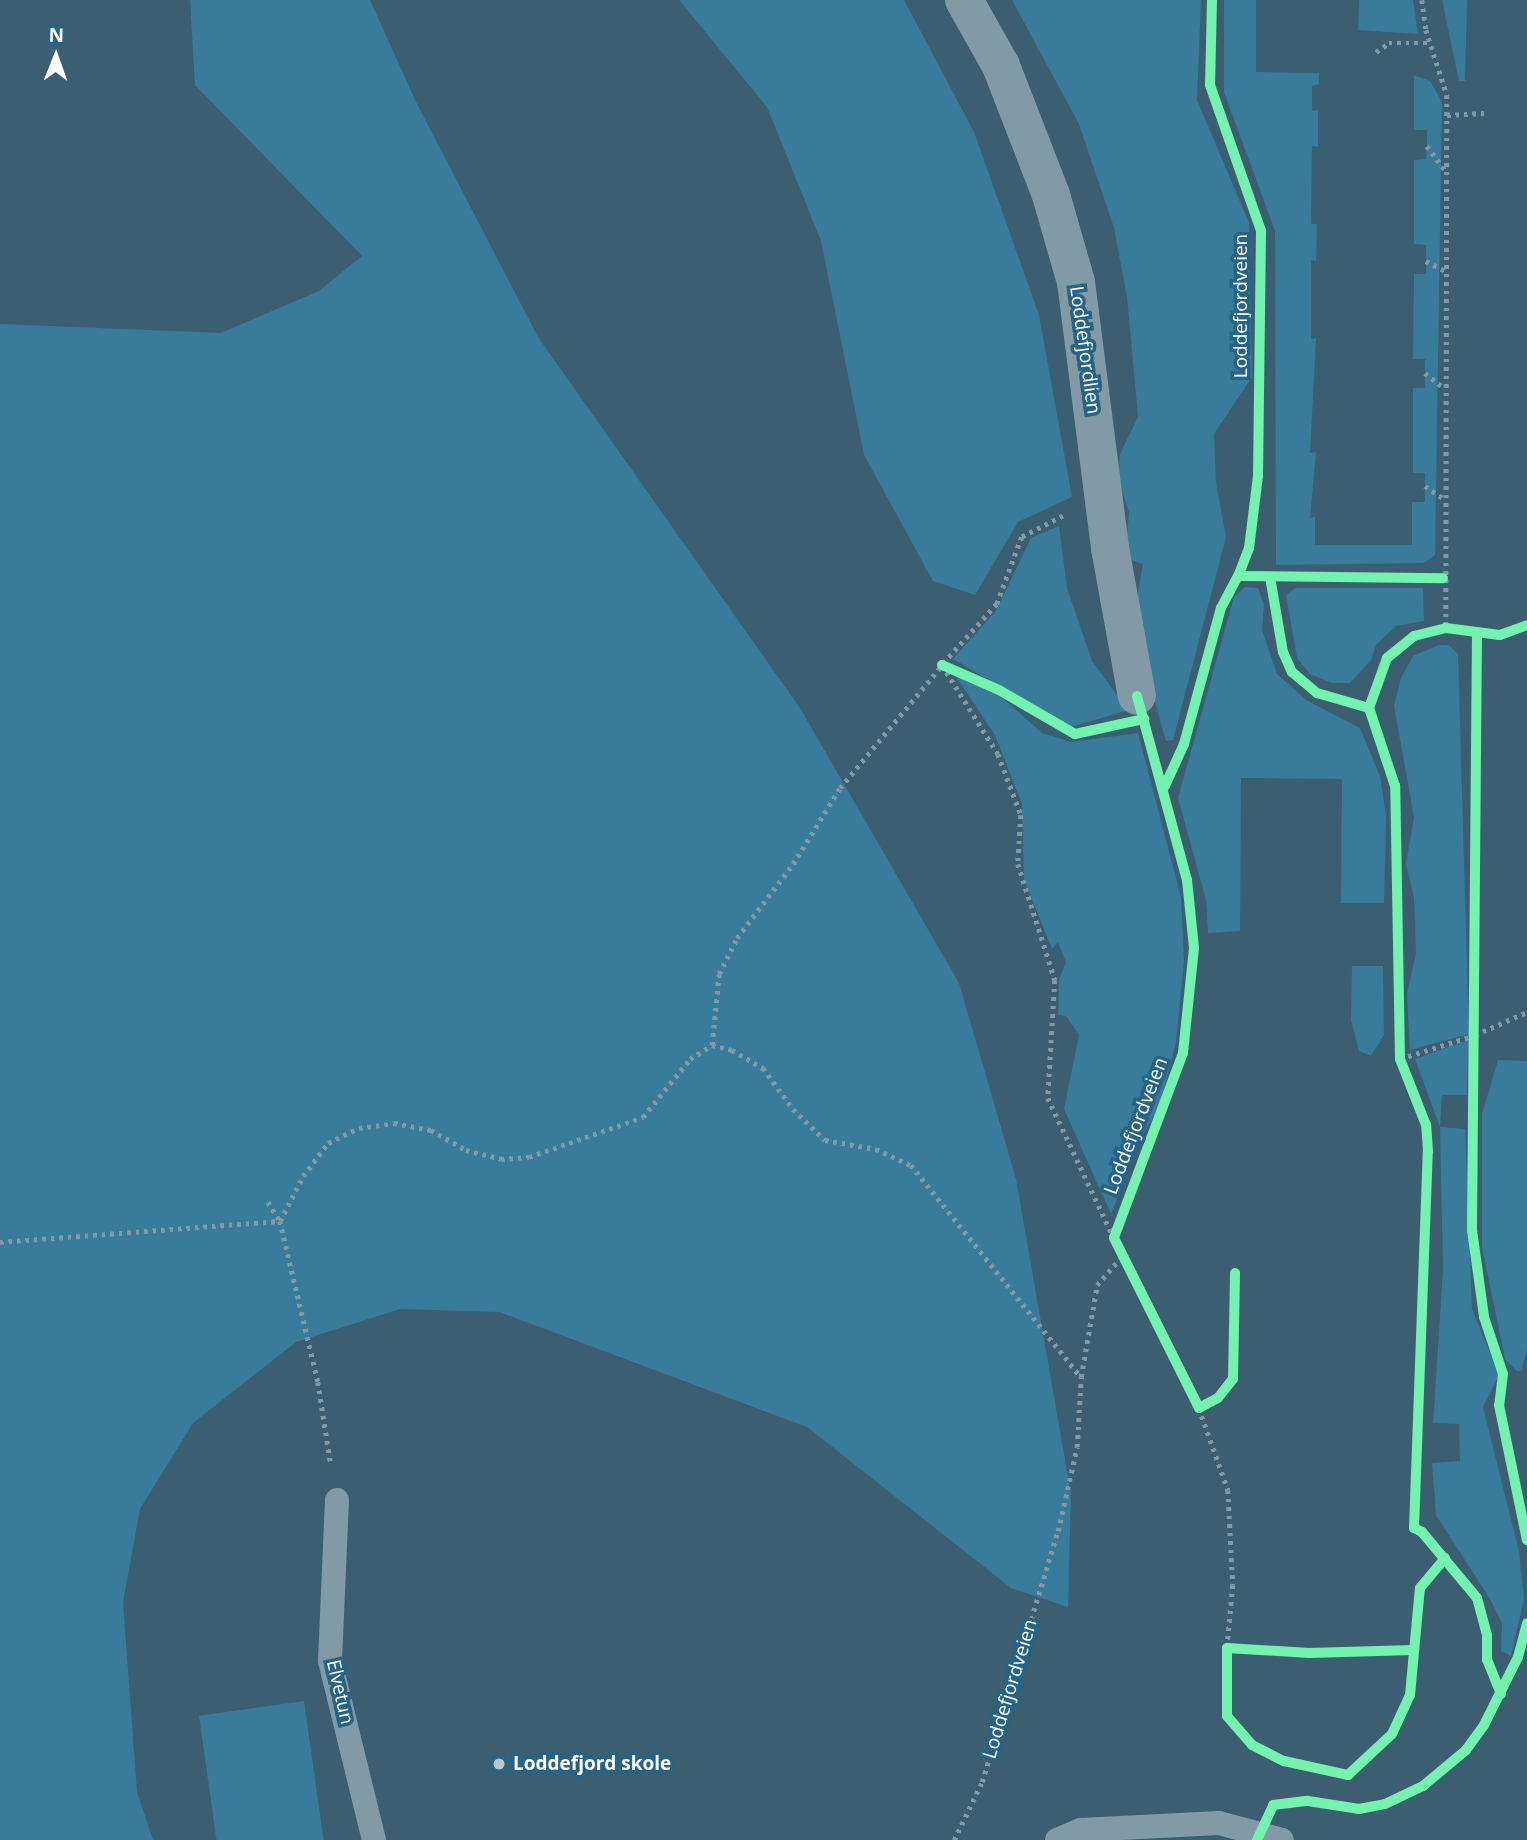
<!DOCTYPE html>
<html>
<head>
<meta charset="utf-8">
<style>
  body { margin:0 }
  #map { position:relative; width:1527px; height:1840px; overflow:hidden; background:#3b5e70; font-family:"Open Sans",sans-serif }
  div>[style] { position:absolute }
  .green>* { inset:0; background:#397b9b; transform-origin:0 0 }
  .path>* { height:4.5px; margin-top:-2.25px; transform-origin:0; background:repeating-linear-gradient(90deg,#829aa5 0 3.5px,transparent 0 8.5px) }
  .service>* { height:24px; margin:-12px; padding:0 12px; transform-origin:12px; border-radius:12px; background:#829aa5 }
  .minor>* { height:38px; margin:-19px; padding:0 19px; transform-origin:19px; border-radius:19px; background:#829aa5 }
  .cycleway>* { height:10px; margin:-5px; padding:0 5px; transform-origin:5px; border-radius:5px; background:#73f3ae }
  .dots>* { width:19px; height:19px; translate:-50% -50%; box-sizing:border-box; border:4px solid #256486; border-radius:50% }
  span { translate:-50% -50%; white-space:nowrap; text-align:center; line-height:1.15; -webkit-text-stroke:7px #256486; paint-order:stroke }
  .street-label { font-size:19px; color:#fff }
  .poi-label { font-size:19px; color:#fff; font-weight:700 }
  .left { translate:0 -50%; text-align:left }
  .north { position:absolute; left:21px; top:21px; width:70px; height:70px; -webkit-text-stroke:5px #256486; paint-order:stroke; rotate:1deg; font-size:19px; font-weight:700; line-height:28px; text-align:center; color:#fff }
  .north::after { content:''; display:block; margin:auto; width:24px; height:32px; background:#fff; clip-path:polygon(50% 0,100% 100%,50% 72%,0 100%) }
</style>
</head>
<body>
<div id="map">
  <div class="green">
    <div style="clip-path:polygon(190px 0,370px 0,416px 102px,538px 337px,800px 708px,959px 983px,1016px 1179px,1071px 1494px,1068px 1607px,1011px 1588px,807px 1427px,499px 1312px,400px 1309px,296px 1342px,193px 1423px,140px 1509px,123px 1602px,137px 1792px,153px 1840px,0 1840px,0 324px,221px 333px,319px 291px,362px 256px,195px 85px)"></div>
    <div style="clip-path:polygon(679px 0,904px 0,974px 132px,1039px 315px,1072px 497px,1018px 522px,975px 595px,933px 581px,864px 455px,821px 241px,767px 107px)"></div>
    <div style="clip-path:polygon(1012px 0,1201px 0,1197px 100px,1249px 223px,1252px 377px,1214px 434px,1216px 483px,1226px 537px,1173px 740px,1166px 741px,1154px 699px,1136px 604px,1143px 564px,1125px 558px,1129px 512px,1118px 478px,1120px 454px,1138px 417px,1127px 297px,1114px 228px,1079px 124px)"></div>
    <div style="clip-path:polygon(1224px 0,1256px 0,1256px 72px,1319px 73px,1319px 84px,1312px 86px,1312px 111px,1318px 110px,1318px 147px,1312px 146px,1311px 224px,1317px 224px,1316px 261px,1311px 260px,1311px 339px,1316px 338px,1310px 453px,1316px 452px,1310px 518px,1315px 517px,1315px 545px,1412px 545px,1412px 502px,1425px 502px,1425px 473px,1413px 473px,1413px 388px,1425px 388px,1425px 359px,1413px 359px,1414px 274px,1426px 274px,1426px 245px,1414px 244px,1414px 160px,1426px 159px,1427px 146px,1427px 130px,1414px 130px,1414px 75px,1430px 81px,1442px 102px,1435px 555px,1424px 563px,1276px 565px,1275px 231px,1224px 92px)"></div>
    <div style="clip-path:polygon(1359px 0,1413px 0,1418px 34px,1358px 30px)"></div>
    <div style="clip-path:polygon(1442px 0,1467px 0,1465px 81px,1459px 81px)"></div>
    <div style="clip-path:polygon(1059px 526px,1067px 588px,1092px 661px,1128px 710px,1071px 727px,953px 659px,996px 611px,1031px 538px)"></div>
    <div style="clip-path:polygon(1245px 587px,1258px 588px,1264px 605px,1262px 630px,1277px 674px,1306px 700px,1360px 728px,1380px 776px,1386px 815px,1384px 903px,1341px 903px,1342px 779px,1241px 778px,1240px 931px,1208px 933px,1206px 900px,1178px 798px,1234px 597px)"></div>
    <div style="clip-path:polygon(1295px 588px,1423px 588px,1424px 621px,1396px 626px,1376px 645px,1371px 660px,1350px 683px,1332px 683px,1310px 674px,1297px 658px,1286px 595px)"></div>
    <div style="clip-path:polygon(1439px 645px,1449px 645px,1458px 654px,1469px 1034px,1410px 1050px,1407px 994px,1416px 953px,1414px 898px,1406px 864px,1414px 817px,1394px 706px,1401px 678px,1413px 656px)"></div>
    <div style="clip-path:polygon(955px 675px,1000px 696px,1042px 733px,1071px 742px,1138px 733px,1181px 897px,1184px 962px,1176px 1042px,1160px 1104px,1137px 1146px,1111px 1214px,1064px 1109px,1079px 1035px,1066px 1016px,1058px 1015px,1059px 979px,1066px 962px,1058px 942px,1052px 949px,1024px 879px,1022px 804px,995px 735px)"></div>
    <div style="clip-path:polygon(1352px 966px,1383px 966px,1384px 1035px,1371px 1056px,1359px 1051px,1351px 1020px)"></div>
    <div style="clip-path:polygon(1468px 1040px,1467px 1095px,1442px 1095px,1440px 1127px,1465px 1129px,1472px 1309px,1499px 1375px,1483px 1407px,1519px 1551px,1524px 1599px,1511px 1656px,1501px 1651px,1502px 1623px,1490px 1599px,1436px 1515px,1432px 1463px,1460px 1461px,1459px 1424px,1433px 1423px,1443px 1270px,1440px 1127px,1415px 1059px)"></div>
    <div style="clip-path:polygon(1498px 1060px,1527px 1061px,1527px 1350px,1521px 1371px,1517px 1371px,1505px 1359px,1482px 1247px,1482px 1114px)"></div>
    <div style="left:304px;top:1701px;width:140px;height:106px;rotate:82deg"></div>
  </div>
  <div class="path">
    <div style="left:1422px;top:0;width:30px;rotate:82deg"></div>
    <div style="left:1426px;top:30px;width:68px;rotate:72.1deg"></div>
    <div style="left:1447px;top:95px;width:533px;rotate:90.11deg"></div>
    <div style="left:1376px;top:52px;width:16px;rotate:-35deg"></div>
    <div style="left:1389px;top:43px;width:41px"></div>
    <div style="left:1447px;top:115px;width:37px;rotate:-3deg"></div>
    <div style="left:1427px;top:146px;width:34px;rotate:53deg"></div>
    <div style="left:1426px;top:261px;width:22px;rotate:27deg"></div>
    <div style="left:1425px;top:373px;width:24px;rotate:38deg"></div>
    <div style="left:1425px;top:486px;width:23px;rotate:34deg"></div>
    <div style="left:1063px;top:516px;width:46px;rotate:152.9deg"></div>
    <div style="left:1022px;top:537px;width:72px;rotate:110.5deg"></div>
    <div style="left:997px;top:604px;width:82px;rotate:132deg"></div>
    <div style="left:942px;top:665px;width:105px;rotate:57.8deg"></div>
    <div style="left:998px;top:754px;width:65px;rotate:69.3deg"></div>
    <div style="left:1021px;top:815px;width:49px;rotate:93.5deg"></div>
    <div style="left:1018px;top:864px;width:122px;rotate:72.3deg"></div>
    <div style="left:1055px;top:980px;width:118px;rotate:93.4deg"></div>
    <div style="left:1048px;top:1098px;width:155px;rotate:64.8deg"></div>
    <div style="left:712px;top:1045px;width:71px;rotate:-84.4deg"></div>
    <div style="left:719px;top:974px;width:40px;rotate:-63.4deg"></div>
    <div style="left:737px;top:938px;width:93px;rotate:-52.9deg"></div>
    <div style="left:793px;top:864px;width:89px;rotate:-58.3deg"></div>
    <div style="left:840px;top:788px;width:160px;rotate:-50.3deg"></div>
    <div style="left:1400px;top:1059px;width:79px;rotate:-17.7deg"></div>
    <div style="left:1475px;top:1035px;width:57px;rotate:-23.9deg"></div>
    <div style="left:268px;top:1202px;width:22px;rotate:58deg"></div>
    <div style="left:280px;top:1221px;width:165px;rotate:76.7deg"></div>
    <div style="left:318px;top:1382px;width:84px;rotate:81.1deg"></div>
    <div style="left:0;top:1242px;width:281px;rotate:-4.3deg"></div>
    <div style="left:280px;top:1221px;width:51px;rotate:-62.9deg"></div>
    <div style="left:303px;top:1176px;width:41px;rotate:-52.9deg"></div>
    <div style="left:328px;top:1143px;width:34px;rotate:-26deg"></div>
    <div style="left:359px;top:1128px;width:35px;rotate:-8deg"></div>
    <div style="left:394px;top:1123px;width:38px;rotate:11deg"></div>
    <div style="left:431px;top:1130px;width:40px;rotate:29.7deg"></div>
    <div style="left:466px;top:1150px;width:36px;rotate:14deg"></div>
    <div style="left:501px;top:1159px;width:28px;rotate:-4deg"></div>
    <div style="left:529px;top:1157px;width:121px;rotate:-19.3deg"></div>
    <div style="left:643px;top:1117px;width:75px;rotate:-51deg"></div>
    <div style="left:690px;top:1059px;width:26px;rotate:-32deg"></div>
    <div style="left:712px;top:1045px;width:21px;rotate:14deg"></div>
    <div style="left:732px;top:1050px;width:36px;rotate:30deg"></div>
    <div style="left:763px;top:1068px;width:51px;rotate:53.8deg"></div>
    <div style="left:793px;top:1109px;width:45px;rotate:44.1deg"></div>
    <div style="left:825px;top:1140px;width:52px;rotate:10deg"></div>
    <div style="left:876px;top:1149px;width:38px;rotate:25deg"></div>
    <div style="left:911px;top:1165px;width:272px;rotate:51.3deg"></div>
    <div style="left:1199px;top:1408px;width:87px;rotate:70.5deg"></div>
    <div style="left:1228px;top:1490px;width:95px;rotate:87deg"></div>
    <div style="left:1233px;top:1585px;width:63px;rotate:95.4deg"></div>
    <div style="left:954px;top:1840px;width:64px;rotate:-64.2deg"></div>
    <div style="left:982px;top:1782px;width:262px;rotate:-73.2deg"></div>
    <div style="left:1058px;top:1531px;width:86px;rotate:-77.3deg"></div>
    <div style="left:1077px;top:1447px;width:70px;rotate:-86.7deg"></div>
    <div style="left:1081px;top:1377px;width:93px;rotate:-80.1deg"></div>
    <div style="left:1097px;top:1285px;width:40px;rotate:-49deg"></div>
  </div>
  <div class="service">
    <div style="left:337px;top:1500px;width:161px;rotate:92.5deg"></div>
    <div style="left:330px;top:1661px;width:184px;rotate:76.2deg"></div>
    <div style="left:1057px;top:1840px;width:26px;rotate:-23deg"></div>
    <div style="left:1081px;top:1830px;width:138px;rotate:-2.9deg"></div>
    <div style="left:1219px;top:1823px;width:65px;rotate:15.1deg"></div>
  </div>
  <div class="minor">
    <div style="left:964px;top:0;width:76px;rotate:60.7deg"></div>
    <div style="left:1001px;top:66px;width:138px;rotate:68.8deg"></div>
    <div style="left:1051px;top:195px;width:91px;rotate:74deg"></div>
    <div style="left:1076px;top:282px;width:268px;rotate:82.7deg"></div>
    <div style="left:1110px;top:548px;width:150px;rotate:79.7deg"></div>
  </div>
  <div class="cycleway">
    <div style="left:1212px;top:0;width:85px;rotate:91.3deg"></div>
    <div style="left:1210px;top:85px;width:155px;rotate:70.7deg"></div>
    <div style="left:1261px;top:231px;width:245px;rotate:90.7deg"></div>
    <div style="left:1258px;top:476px;width:73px;rotate:97.1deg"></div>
    <div style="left:1249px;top:548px;width:30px;rotate:111deg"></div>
    <div style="left:1238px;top:576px;width:205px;rotate:0.6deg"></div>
    <div style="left:1270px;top:577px;width:76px;rotate:80.2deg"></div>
    <div style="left:1283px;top:652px;width:22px;rotate:66deg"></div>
    <div style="left:1292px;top:672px;width:33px;rotate:40deg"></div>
    <div style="left:1317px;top:693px;width:54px;rotate:16.1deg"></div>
    <div style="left:1477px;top:632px;width:598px;rotate:90.48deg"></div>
    <div style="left:1472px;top:1230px;width:88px;rotate:82.1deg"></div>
    <div style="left:1484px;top:1317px;width:60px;rotate:71.6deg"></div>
    <div style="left:1503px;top:1374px;width:31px;rotate:97deg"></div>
    <div style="left:1499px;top:1405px;width:138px;rotate:78.3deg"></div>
    <div style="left:942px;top:665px;width:62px;rotate:23.7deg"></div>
    <div style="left:999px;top:690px;width:88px;rotate:30.1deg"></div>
    <div style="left:1075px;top:734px;width:71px;rotate:-12.3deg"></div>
    <div style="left:1137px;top:696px;width:191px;rotate:74.8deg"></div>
    <div style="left:1187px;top:880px;width:68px;rotate:84.1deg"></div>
    <div style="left:1194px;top:948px;width:106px;rotate:96deg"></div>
    <div style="left:1183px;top:1053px;width:197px;rotate:110.5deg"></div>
    <div style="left:1114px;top:1238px;width:190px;rotate:63.4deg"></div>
    <div style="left:1199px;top:1408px;width:21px;rotate:-28deg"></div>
    <div style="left:1218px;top:1398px;width:24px;rotate:-52deg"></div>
    <div style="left:1233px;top:1379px;width:106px;rotate:-88.9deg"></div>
    <div style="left:1165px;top:786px;width:46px;rotate:-65.7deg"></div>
    <div style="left:1184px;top:744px;width:141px;rotate:-74.8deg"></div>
    <div style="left:1221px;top:608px;width:36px;rotate:-62deg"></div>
    <div style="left:1413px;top:1650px;width:104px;rotate:178.3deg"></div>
    <div style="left:1309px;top:1653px;width:82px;rotate:-176.5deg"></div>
    <div style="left:1227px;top:1648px;width:68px;rotate:90deg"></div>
    <div style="left:1227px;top:1716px;width:38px;rotate:49deg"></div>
    <div style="left:1252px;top:1745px;width:36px;rotate:27deg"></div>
    <div style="left:1284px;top:1761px;width:66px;rotate:12.3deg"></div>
    <div style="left:1348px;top:1775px;width:60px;rotate:-43deg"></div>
    <div style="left:1392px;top:1734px;width:43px;rotate:-65.2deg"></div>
    <div style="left:1410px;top:1695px;width:107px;rotate:-84.7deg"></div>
    <div style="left:1420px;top:1588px;width:39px;rotate:-50deg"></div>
    <div style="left:1501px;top:1694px;width:37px;rotate:-112deg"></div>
    <div style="left:1487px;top:1660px;width:25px;rotate:-90deg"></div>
    <div style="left:1487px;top:1635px;width:38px;rotate:-105deg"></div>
    <div style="left:1477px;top:1598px;width:86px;rotate:-129.8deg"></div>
    <div style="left:1422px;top:1532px;width:9px;rotate:-153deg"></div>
    <div style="left:1414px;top:1528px;width:377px;rotate:-87.9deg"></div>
    <div style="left:1428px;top:1151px;width:26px;rotate:-94deg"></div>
    <div style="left:1426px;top:1125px;width:71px;rotate:-111.5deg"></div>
    <div style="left:1400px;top:1059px;width:273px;rotate:-91deg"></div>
    <div style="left:1395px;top:786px;width:82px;rotate:-108.4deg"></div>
    <div style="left:1369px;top:708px;width:53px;rotate:-70.2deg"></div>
    <div style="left:1387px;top:658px;width:35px;rotate:-39deg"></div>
    <div style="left:1414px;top:636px;width:33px;rotate:-14deg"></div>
    <div style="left:1446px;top:628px;width:54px;rotate:7.4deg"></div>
    <div style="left:1500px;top:635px;width:29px;rotate:-20deg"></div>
    <div style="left:1257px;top:1840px;width:38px;rotate:-65deg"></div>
    <div style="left:1273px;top:1805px;width:35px;rotate:-7deg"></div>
    <div style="left:1308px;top:1801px;width:52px;rotate:8.9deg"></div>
    <div style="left:1359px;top:1809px;width:26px;rotate:-11deg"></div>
    <div style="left:1385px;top:1804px;width:42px;rotate:-25.3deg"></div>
    <div style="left:1423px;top:1786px;width:56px;rotate:-39.9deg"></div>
    <div style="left:1466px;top:1750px;width:31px;rotate:-54deg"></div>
    <div style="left:1484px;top:1725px;width:76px;rotate:-63.4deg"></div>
    <div style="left:1518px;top:1657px;width:35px;rotate:-75deg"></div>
  </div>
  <div class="dots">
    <div style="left:499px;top:1764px;background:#bac7cd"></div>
  </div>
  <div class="street-label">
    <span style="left:1241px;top:306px;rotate:-90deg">Loddefjordveien</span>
    <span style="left:1085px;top:350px;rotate:82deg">Loddefjordlien</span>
    <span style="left:1136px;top:1126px;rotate:-69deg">Loddefjordveien</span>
    <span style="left:1010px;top:1689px;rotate:-73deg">Loddefjordveien</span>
    <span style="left:340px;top:1692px;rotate:77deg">Elvetun</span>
  </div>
  <div class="poi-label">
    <span class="left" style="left:513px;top:1764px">Loddefjord skole</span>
  </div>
  <div class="north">N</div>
</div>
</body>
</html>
